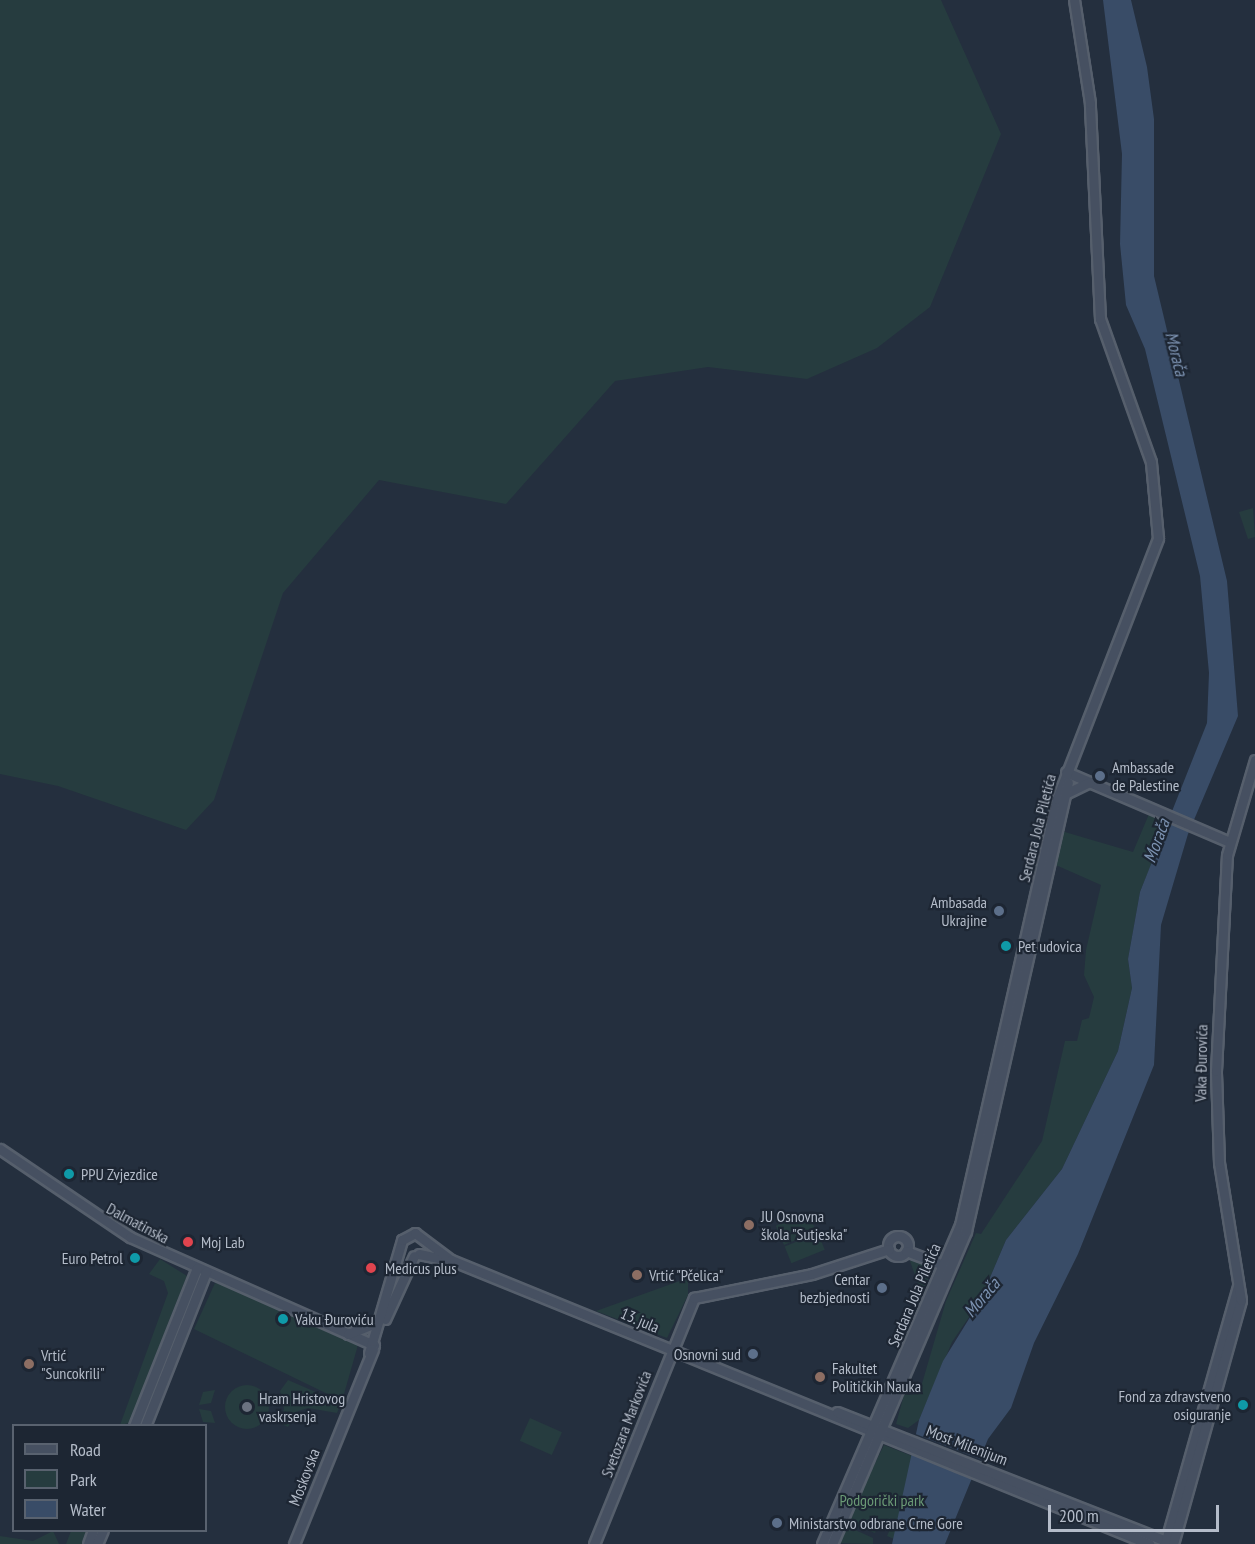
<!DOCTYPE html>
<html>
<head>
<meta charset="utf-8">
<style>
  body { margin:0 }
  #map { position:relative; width:1255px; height:1544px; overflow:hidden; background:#242f3e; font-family:"PT Sans Narrow",sans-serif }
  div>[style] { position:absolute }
  .green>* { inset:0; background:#263c3f; transform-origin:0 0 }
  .round { border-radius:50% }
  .water>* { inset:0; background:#394c67 }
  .pier>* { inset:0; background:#242f3e; transform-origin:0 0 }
  .roads { filter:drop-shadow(2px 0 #565f6c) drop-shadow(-2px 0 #565f6c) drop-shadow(0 2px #565f6c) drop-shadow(0 -2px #565f6c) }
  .secondary>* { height:9px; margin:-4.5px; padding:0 4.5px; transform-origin:4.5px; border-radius:4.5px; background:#465061 }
  .secondary>.ring { margin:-4.5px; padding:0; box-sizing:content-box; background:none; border:9px solid #465061; border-radius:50% }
  .dots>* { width:16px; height:16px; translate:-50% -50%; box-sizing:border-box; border:3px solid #1d2633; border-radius:50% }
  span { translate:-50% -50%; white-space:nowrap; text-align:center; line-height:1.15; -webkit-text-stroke:4.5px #1d2633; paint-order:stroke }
  .poi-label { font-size:16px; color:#b4bcc9 }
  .left { translate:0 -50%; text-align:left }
  .right { translate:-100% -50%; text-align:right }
  .street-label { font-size:16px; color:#b4bcc9 }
  .park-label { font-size:16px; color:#6b9a76 }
  .water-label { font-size:18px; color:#7c92b1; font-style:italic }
  .legend { position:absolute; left:12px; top:1424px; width:195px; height:108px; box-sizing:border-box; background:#1d2633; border:2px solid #59626f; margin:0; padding:8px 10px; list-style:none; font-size:18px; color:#b4bcc9 }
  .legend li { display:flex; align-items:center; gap:12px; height:30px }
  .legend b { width:30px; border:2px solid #59626f }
  .scale { position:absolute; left:1048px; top:1505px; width:171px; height:27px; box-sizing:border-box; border:3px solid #b4bcc9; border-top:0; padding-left:8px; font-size:18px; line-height:21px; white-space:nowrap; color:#b4bcc9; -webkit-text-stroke:4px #1d2633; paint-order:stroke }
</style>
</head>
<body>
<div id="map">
  <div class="green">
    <div style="clip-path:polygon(0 0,941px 0,1001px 134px,930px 307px,877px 348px,807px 379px,708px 367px,615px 381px,506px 504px,379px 480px,283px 593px,214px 800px,186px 830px,58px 786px,0 774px)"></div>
    <div style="clip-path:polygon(1253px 508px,1255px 537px,1248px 539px,1239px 512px)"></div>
    <div style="clip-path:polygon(1149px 814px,1168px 823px,1140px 892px,1128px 959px,1132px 988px,1118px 1051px,1062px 1169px,1006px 1240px,980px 1301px,952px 1342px,919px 1420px,908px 1428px,896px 1424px,904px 1395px,919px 1394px,946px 1301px,976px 1233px,981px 1234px,1042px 1141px,1065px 1041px,1077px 1041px,1082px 1020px,1089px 1018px,1094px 997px,1084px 975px,1086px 950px,1101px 885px,1049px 862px,1058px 830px,1133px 852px)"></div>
    <div style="left:808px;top:1212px;width:21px;height:35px;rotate:67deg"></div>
    <div style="left:818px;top:1233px;width:18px;height:36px;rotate:68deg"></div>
    <div style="clip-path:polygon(160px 1259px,187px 1276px,129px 1423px,120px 1425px,168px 1293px,164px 1281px,149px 1274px)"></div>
    <div style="clip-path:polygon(916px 1259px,932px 1270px,922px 1295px,910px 1261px)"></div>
    <div style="clip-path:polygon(688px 1278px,688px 1295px,667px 1338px,596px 1311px)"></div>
    <div style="clip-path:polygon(215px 1283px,248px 1291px,358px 1345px,342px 1401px,194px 1329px)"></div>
    <div style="clip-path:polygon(288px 1380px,341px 1403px,337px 1413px,308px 1408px,298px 1411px,288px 1427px,279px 1423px,284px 1409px,280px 1391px)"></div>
    <div class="round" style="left:225px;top:1385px;width:44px;height:44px"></div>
    <div style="clip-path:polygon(215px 1390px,211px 1403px,199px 1405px,203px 1392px)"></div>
    <div style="clip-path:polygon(199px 1409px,211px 1411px,215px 1423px,203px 1422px)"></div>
    <div style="left:530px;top:1418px;width:35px;height:25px;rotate:24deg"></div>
    <div style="clip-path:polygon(884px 1445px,912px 1456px,894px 1539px,887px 1536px,891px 1527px,881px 1522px,875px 1533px,846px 1522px)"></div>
    <div style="clip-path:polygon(844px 1525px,873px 1538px,873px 1544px,837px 1543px)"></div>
    <div style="clip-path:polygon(53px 1531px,59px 1544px,0 1544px,0 1536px,33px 1541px)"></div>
    <div style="clip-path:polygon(71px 1531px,90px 1531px,85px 1544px,66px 1544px)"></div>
  </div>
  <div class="water">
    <div style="clip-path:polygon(1103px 0,1131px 0,1147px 67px,1154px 119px,1154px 276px,1227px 581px,1238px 716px,1188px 834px,1161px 925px,1154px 1065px,1078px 1254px,1034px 1343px,1011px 1408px,988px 1439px,945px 1544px,892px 1544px,919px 1420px,943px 1361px,980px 1301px,1006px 1240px,1062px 1169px,1118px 1051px,1132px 988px,1128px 959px,1140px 892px,1207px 723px,1209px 673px,1200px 576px,1145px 349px,1126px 305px,1120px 244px,1122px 154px)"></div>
  </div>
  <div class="pier">
    <div style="left:913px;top:1433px;width:75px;height:20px;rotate:21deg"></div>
  </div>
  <div class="roads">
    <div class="secondary">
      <div style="left:1066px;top:772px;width:177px;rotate:23.2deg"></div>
      <div style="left:1065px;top:794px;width:28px;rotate:-26deg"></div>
      <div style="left:0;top:1149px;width:157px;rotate:34.1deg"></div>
      <div style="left:130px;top:1237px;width:267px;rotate:23.9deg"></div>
      <div class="ring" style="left:888px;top:1236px;width:11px;height:11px"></div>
      <div style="left:906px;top:1251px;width:43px;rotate:20.6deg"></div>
      <div style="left:419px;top:1254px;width:25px;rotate:12deg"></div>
      <div style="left:385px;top:1319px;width:69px;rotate:-65.3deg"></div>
      <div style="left:348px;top:1334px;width:32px;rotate:-22deg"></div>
      <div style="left:369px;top:1353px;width:118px;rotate:-73.7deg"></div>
      <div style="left:402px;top:1240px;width:15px;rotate:-28deg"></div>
      <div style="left:415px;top:1233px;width:45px;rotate:36.9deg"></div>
      <div style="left:451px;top:1260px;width:754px;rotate:22.14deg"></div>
      <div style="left:837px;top:1412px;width:361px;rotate:21.4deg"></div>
      <div style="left:134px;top:1426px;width:170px;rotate:-68.3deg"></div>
      <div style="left:145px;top:1426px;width:166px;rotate:-68.4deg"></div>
      <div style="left:88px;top:1544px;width:15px;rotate:-70deg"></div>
      <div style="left:97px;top:1544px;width:15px;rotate:-67deg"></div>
      <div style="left:294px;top:1544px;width:210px;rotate:-67.9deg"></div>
      <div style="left:594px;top:1544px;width:266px;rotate:-67.9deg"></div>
      <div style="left:694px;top:1298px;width:120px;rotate:-11.5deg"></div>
      <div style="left:812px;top:1274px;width:81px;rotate:-18deg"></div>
      <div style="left:822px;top:1544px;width:348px;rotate:-66.6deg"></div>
      <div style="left:960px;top:1225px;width:437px;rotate:-77.2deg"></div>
      <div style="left:1057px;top:799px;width:280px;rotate:-68.8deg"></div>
      <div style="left:1158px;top:538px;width:76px;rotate:-95.3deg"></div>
      <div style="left:1151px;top:462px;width:152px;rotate:-109.6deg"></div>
      <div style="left:1100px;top:319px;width:216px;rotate:-92.7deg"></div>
      <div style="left:1090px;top:103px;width:104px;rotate:-98.8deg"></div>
      <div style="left:832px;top:1544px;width:340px;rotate:-66.8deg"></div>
      <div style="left:966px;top:1231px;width:460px;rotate:-77.2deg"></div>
      <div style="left:1165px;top:1544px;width:268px;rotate:-74.2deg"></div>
      <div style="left:1173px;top:1544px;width:253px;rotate:-74.4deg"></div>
      <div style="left:1241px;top:1300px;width:139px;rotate:-99.1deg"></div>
      <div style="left:1219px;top:1163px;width:92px;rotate:-91.9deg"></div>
      <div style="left:1216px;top:1071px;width:216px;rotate:-87.1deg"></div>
      <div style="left:1227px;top:855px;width:99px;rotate:-73.6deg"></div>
    </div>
  </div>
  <div class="dots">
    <div style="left:1100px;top:776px;background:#5c6f8a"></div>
    <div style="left:999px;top:911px;background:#5c6f8a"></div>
    <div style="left:1006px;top:946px;background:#0f9aa8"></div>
    <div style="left:69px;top:1174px;background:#0f9aa8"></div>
    <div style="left:749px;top:1225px;background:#8d6e63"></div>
    <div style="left:188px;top:1242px;background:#e0444e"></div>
    <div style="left:135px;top:1258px;background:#0f9aa8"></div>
    <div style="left:371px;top:1268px;background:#e0444e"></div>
    <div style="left:637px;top:1275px;background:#8d6e63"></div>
    <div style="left:882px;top:1288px;background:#5c6f8a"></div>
    <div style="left:283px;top:1319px;background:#0f9aa8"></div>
    <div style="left:753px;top:1354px;background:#5c6f8a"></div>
    <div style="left:29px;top:1364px;background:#8d6e63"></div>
    <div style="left:820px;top:1377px;background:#8d6e63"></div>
    <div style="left:1243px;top:1405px;background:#0f9aa8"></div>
    <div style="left:247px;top:1407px;background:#6b7280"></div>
    <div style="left:777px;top:1523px;background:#5c6f8a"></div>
  </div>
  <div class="poi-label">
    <span class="left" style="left:1112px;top:776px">Ambassade<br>de Palestine</span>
    <span class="right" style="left:987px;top:911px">Ambasada<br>Ukrajine</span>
    <span class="left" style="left:1018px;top:946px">Pet udovica</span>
    <span class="left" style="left:81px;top:1174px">PPU Zvjezdice</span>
    <span class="left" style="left:761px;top:1225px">JU Osnovna<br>škola "Sutjeska"</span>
    <span class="left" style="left:201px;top:1242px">Moj Lab</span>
    <span class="right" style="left:123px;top:1258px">Euro Petrol</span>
    <span class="left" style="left:385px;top:1268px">Medicus plus</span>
    <span class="left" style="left:649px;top:1275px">Vrtić "Pčelica"</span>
    <span class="right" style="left:870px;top:1288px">Centar<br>bezbjednosti</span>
    <span class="left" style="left:295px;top:1319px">Vaku Đuroviću</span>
    <span class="right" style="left:741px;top:1354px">Osnovni sud</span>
    <span class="left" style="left:41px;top:1364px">Vrtić<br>"Suncokrili"</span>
    <span class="left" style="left:832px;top:1377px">Fakultet<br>Političkih Nauka</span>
    <span class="right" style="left:1231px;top:1405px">Fond za zdravstveno<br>osiguranje</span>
    <span class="left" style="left:259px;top:1407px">Hram Hristovog<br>vaskrsenja</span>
    <span class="left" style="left:789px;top:1523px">Ministarstvo odbrane Crne Gore</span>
  </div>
  <div class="street-label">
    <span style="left:1037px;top:828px;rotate:-76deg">Serdara Jola Piletića</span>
    <span style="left:1201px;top:1063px;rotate:-89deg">Vaka Đurovića</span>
    <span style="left:138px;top:1223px;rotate:28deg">Dalmatinska</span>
    <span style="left:914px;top:1295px;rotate:-67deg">Serdara Jola Piletića</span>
    <span style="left:640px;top:1320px;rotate:23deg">13. jula</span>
    <span style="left:626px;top:1424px;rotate:-69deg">Svetozara Markovića</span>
    <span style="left:967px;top:1445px;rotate:21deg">Most Milenijum</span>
    <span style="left:304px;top:1477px;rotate:-69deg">Moskovska</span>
  </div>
  <div class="park-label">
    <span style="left:882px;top:1500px">Podgorički park</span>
  </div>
  <div class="water-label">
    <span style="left:1176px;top:354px;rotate:76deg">Morača</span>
    <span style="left:1157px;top:841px;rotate:-70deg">Morača</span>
    <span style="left:982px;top:1298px;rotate:-50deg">Morača</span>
  </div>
  <ul class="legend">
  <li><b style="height:8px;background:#465061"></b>Road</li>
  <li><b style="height:16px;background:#263c3f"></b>Park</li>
  <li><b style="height:16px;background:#394c67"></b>Water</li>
  </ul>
  <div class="scale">200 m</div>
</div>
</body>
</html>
